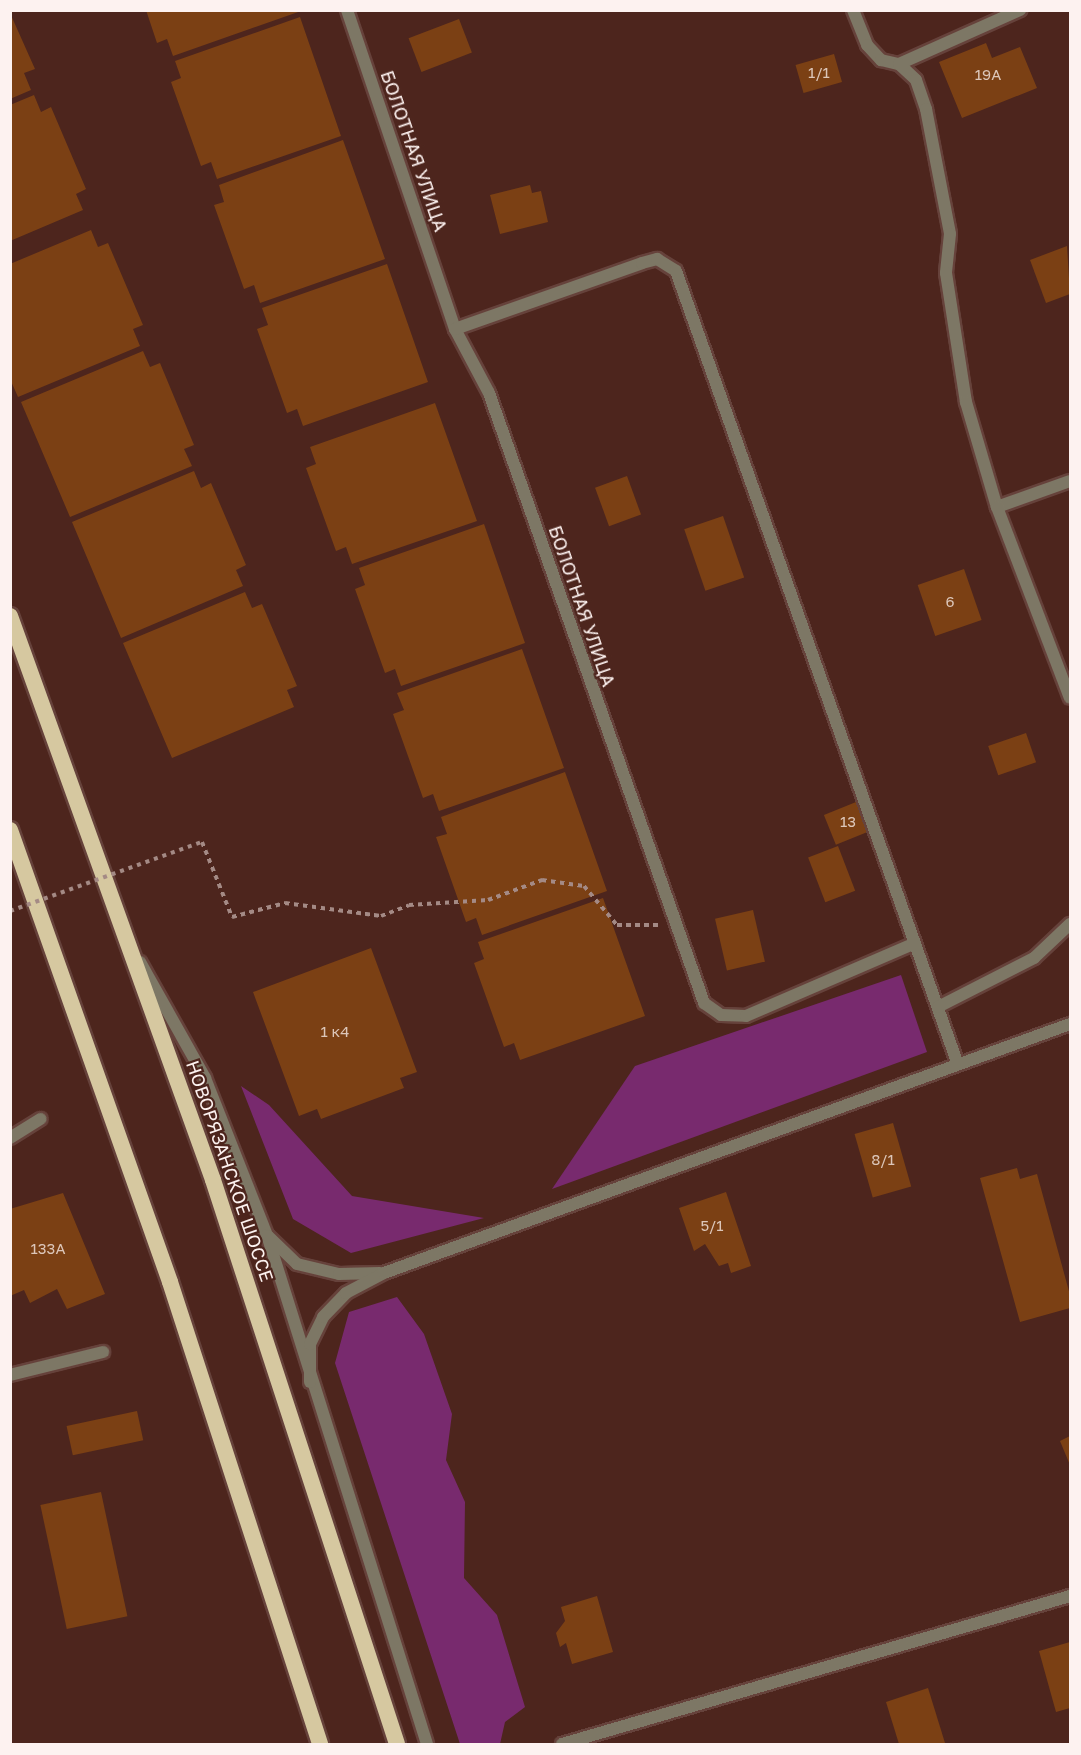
<!DOCTYPE html>
<html>
<head>
<meta charset="utf-8">
<style>
  body { margin:0 }
  #map { position:relative; width:1081px; height:1755px; overflow:hidden; background:#4d251d; font-family:"Golos Text",sans-serif }
  div>[style] { position:absolute }
  .green>* { inset:0; background:#782a6e }
  .building>* { inset:0; background:#7b4014; transform-origin:0 0 }
  .path>* { height:4px; margin-top:-2px; transform-origin:0; background:repeating-linear-gradient(90deg,#a48a85 0 4.5px,transparent 0 9px) }
  .roads { filter:drop-shadow(2px 0 #66423b) drop-shadow(-2px 0 #66423b) drop-shadow(0 2px #66423b) drop-shadow(0 -2px #66423b) }
  .service>* { height:12px; margin:-6px; padding:0 6px; transform-origin:6px; border-radius:6px; background:#7d7765 }
  .minor>* { height:12px; margin:-6px; padding:0 6px; transform-origin:6px; border-radius:6px; background:#7d7765 }
  .trunk>* { height:16px; margin:-8px; padding:0 8px; transform-origin:8px; border-radius:8px; background:#d6c8a0 }
  .path-bridge>* { height:4px; margin-top:-2px; transform-origin:0; background:repeating-linear-gradient(90deg,#a48a85 0 4.5px,transparent 0 9px) }
  span { translate:-50% -50%; white-space:nowrap; text-align:center; line-height:1.15; -webkit-text-stroke:4.5px #4d251d; paint-order:stroke }
  .number-label { font-size:15px; color:#dcc6b9 }
  .number-label span { -webkit-text-stroke-width:0 }
  .street-label { font-size:18px; color:#fdf2f0 }
  .frame { position:absolute; inset:0; border:12px solid #fdf2f0; pointer-events:none }
</style>
</head>
<body>
<div id="map">
  <div class="green">
    <div style="clip-path:polygon(901px 975px,927px 1052px,552px 1189px,635px 1066px)"></div>
    <div style="clip-path:polygon(241px 1086px,269px 1105px,352px 1196px,484px 1218px,351px 1253px,293px 1219px)"></div>
    <div style="clip-path:polygon(397px 1297px,424px 1334px,452px 1414px,446px 1460px,465px 1502px,464px 1578px,497px 1615px,525px 1707px,505px 1722px,500px 1744px,460px 1744px,335px 1363px,349px 1312px)"></div>
  </div>
  <div class="building">
    <div style="clip-path:polygon(146px 10px,301px 10px,301px 11px,173px 56px,167px 39px,157px 43px)"></div>
    <div style="clip-path:polygon(10px 13px,35px 69px,24px 73px,31px 90px,10px 99px)"></div>
    <div style="clip-path:polygon(300px 17px,341px 136px,217px 179px,211px 162px,201px 166px,171px 82px,181px 78px,175px 61px)"></div>
    <div style="left:459px;top:19px;width:36px;height:54px;rotate:69deg"></div>
    <div style="clip-path:polygon(986px 43px,992px 58px,1020px 47px,1037px 88px,962px 118px,939px 62px)"></div>
    <div style="left:834px;top:54px;width:29px;height:40px;rotate:74deg"></div>
    <div style="clip-path:polygon(34px 95px,41px 112px,51px 107px,86px 189px,76px 194px,83px 210px,10px 241px,10px 105px)"></div>
    <div style="clip-path:polygon(343px 140px,385px 259px,260px 303px,254px 285px,244px 289px,214px 205px,224px 202px,219px 185px)"></div>
    <div style="clip-path:polygon(530px 185px,532px 193px,541px 191px,548px 222px,500px 234px,490px 195px)"></div>
    <div style="clip-path:polygon(91px 230px,98px 247px,108px 243px,143px 325px,133px 329px,140px 346px,18px 397px,10px 379px,10px 264px)"></div>
    <div style="clip-path:polygon(1067px 246px,1070px 294px,1046px 303px,1030px 260px)"></div>
    <div style="clip-path:polygon(387px 264px,428px 382px,303px 426px,297px 409px,287px 413px,257px 329px,268px 325px,262px 308px)"></div>
    <div style="clip-path:polygon(143px 351px,150px 367px,160px 363px,194px 445px,184px 449px,192px 466px,70px 517px,21px 402px)"></div>
    <div style="clip-path:polygon(435px 403px,477px 521px,352px 564px,346px 547px,336px 551px,306px 468px,316px 464px,310px 447px)"></div>
    <div style="clip-path:polygon(194px 471px,201px 488px,211px 483px,246px 565px,236px 570px,243px 586px,121px 638px,72px 522px)"></div>
    <div style="left:627px;top:476px;width:41px;height:34px;rotate:70deg"></div>
    <div style="left:723px;top:516px;width:65px;height:41px;rotate:71deg"></div>
    <div style="clip-path:polygon(484px 524px,525px 643px,401px 686px,395px 669px,385px 673px,355px 589px,365px 585px,359px 568px)"></div>
    <div style="left:964px;top:569px;width:54px;height:49px;rotate:71deg"></div>
    <div style="clip-path:polygon(245px 592px,252px 608px,262px 604px,297px 686px,287px 690px,294px 707px,172px 758px,123px 643px)"></div>
    <div style="clip-path:polygon(522px 649px,564px 768px,439px 811px,433px 794px,423px 798px,393px 714px,404px 710px,397px 693px)"></div>
    <div style="left:1026px;top:733px;width:31px;height:40px;rotate:71deg"></div>
    <div style="clip-path:polygon(565px 772px,607px 891px,482px 935px,476px 918px,466px 922px,436px 837px,447px 834px,441px 817px)"></div>
    <div style="left:861px;top:800px;width:32px;height:40px;rotate:68deg"></div>
    <div style="left:838px;top:846px;width:48px;height:32px;rotate:69deg"></div>
    <div style="clip-path:polygon(603px 898px,645px 1016px,520px 1060px,514px 1043px,504px 1047px,474px 963px,484px 959px,478px 942px)"></div>
    <div style="left:753px;top:910px;width:53px;height:39px;rotate:77deg"></div>
    <div style="clip-path:polygon(371px 948px,417px 1072px,400px 1078px,404px 1088px,321px 1119px,317px 1109px,299px 1116px,253px 992px)"></div>
    <div style="left:893px;top:1123px;width:66px;height:40px;rotate:74deg"></div>
    <div style="clip-path:polygon(1017px 1168px,1020px 1179px,1037px 1174px,1070px 1295px,1070px 1308px,1020px 1322px,980px 1178px)"></div>
    <div style="clip-path:polygon(726px 1192px,751px 1266px,731px 1273px,728px 1263px,719px 1266px,705px 1244px,694px 1251px,679px 1208px)"></div>
    <div style="clip-path:polygon(63px 1193px,105px 1294px,67px 1309px,57px 1289px,30px 1303px,24px 1290px,10px 1296px,10px 1209px)"></div>
    <div style="left:137px;top:1411px;width:30px;height:72px;rotate:78deg"></div>
    <div style="clip-path:polygon(1070px 1436px,1070px 1465px,1060px 1441px)"></div>
    <div style="left:101px;top:1492px;width:127px;height:62px;rotate:78deg"></div>
    <div style="clip-path:polygon(597px 1596px,613px 1652px,572px 1664px,566px 1643px,560px 1647px,556px 1633px,565px 1621px,561px 1607px)"></div>
    <div style="clip-path:polygon(1070px 1642px,1070px 1708px,1056px 1712px,1039px 1651px)"></div>
    <div style="clip-path:polygon(928px 1688px,945px 1743px,899px 1744px,886px 1702px)"></div>
  </div>
  <div class="path">
    <div style="left:202px;top:842px;width:81px;rotate:68.2deg"></div>
    <div style="left:232px;top:917px;width:55px;rotate:-14.8deg"></div>
    <div style="left:285px;top:903px;width:97px;rotate:7.7deg"></div>
    <div style="left:381px;top:916px;width:30px;rotate:-21deg"></div>
    <div style="left:409px;top:905px;width:79px;rotate:-3.6deg"></div>
    <div style="left:488px;top:900px;width:58px;rotate:-20.3deg"></div>
    <div style="left:542px;top:880px;width:42px;rotate:8.1deg"></div>
    <div style="left:584px;top:886px;width:51px;rotate:49.8deg"></div>
    <div style="left:617px;top:925px;width:41px"></div>
  </div>
  <div class="roads">
    <div class="service">
      <div style="left:997px;top:507px;width:77px;rotate:-19.6deg"></div>
      <div style="left:10px;top:1138px;width:36px;rotate:-32deg"></div>
      <div style="left:10px;top:1375px;width:96px;rotate:-13.9deg"></div>
    </div>
    <div class="minor">
      <div style="left:347px;top:10px;width:337px;rotate:71.3deg"></div>
      <div style="left:455px;top:329px;width:72px;rotate:62deg"></div>
      <div style="left:489px;top:393px;width:647px;rotate:70.58deg"></div>
      <div style="left:704px;top:1003px;width:21px;rotate:35deg"></div>
      <div style="left:721px;top:1015px;width:25px;rotate:2deg"></div>
      <div style="left:746px;top:1016px;width:180px;rotate:-23.3deg"></div>
      <div style="left:853px;top:10px;width:38px;rotate:68deg"></div>
      <div style="left:867px;top:45px;width:21px;rotate:47deg"></div>
      <div style="left:881px;top:60px;width:18px;rotate:13deg"></div>
      <div style="left:899px;top:64px;width:133px;rotate:-24.1deg"></div>
      <div style="left:899px;top:64px;width:23px;rotate:43deg"></div>
      <div style="left:916px;top:80px;width:31px;rotate:71deg"></div>
      <div style="left:926px;top:109px;width:127px;rotate:79.1deg"></div>
      <div style="left:950px;top:234px;width:39px;rotate:96deg"></div>
      <div style="left:946px;top:273px;width:131px;rotate:81.2deg"></div>
      <div style="left:966px;top:402px;width:109px;rotate:73.6deg"></div>
      <div style="left:997px;top:507px;width:204px;rotate:69.1deg"></div>
      <div style="left:455px;top:329px;width:198px;rotate:-19.4deg"></div>
      <div style="left:642px;top:263px;width:16px;rotate:-15deg"></div>
      <div style="left:657px;top:259px;width:22px;rotate:32deg"></div>
      <div style="left:676px;top:271px;width:839px;rotate:70.44deg"></div>
      <div style="left:140px;top:962px;width:133px;rotate:60.7deg"></div>
      <div style="left:205px;top:1078px;width:169px;rotate:68.5deg"></div>
      <div style="left:267px;top:1235px;width:534px;rotate:72.55deg"></div>
      <div style="left:938px;top:1007px;width:108px;rotate:-27deg"></div>
      <div style="left:1034px;top:958px;width:50px;rotate:-43.4deg"></div>
      <div style="left:268px;top:1236px;width:40px;rotate:44deg"></div>
      <div style="left:297px;top:1264px;width:43px;rotate:13.4deg"></div>
      <div style="left:339px;top:1274px;width:41px;rotate:-1.4deg"></div>
      <div style="left:310px;top:1382px;width:38px;rotate:-90deg"></div>
      <div style="left:310px;top:1344px;width:30px;rotate:-64deg"></div>
      <div style="left:323px;top:1317px;width:33px;rotate:-46deg"></div>
      <div style="left:346px;top:1293px;width:43px;rotate:-27.8deg"></div>
      <div style="left:384px;top:1273px;width:730px;rotate:-19.95deg"></div>
      <div style="left:562px;top:1744px;width:529px;rotate:-16.24deg"></div>
    </div>
    <div class="trunk">
      <div style="left:10px;top:616px;width:599px;rotate:70.2deg"></div>
      <div style="left:213px;top:1180px;width:593px;rotate:71.93deg"></div>
      <div style="left:10px;top:830px;width:479px;rotate:70.5deg"></div>
      <div style="left:170px;top:1282px;width:486px;rotate:72deg"></div>
    </div>
  </div>
  <div class="path-bridge">
    <div style="left:10px;top:911px;width:204px;rotate:-19.8deg"></div>
  </div>
  <div class="number-label">
    <span style="left:819px;top:73px">1/1</span>
    <span style="left:988px;top:75px">19А</span>
    <span style="left:950px;top:602px">6</span>
    <span style="left:848px;top:822px">13</span>
    <span style="left:335px;top:1032px">1 к4</span>
    <span style="left:883px;top:1160px">8/1</span>
    <span style="left:712px;top:1226px">5/1</span>
    <span style="left:48px;top:1249px">133А</span>
  </div>
  <div class="street-label">
    <span style="left:414px;top:151px;rotate:71deg">БОЛОТНАЯ УЛИЦА</span>
    <span style="left:582px;top:606px;rotate:71deg">БОЛОТНАЯ УЛИЦА</span>
    <span style="left:230px;top:1171px;rotate:71deg">НОВОРЯЗАНСКОЕ ШОССЕ</span>
  </div>
  <div class="frame"></div>
</div>
</body>
</html>
